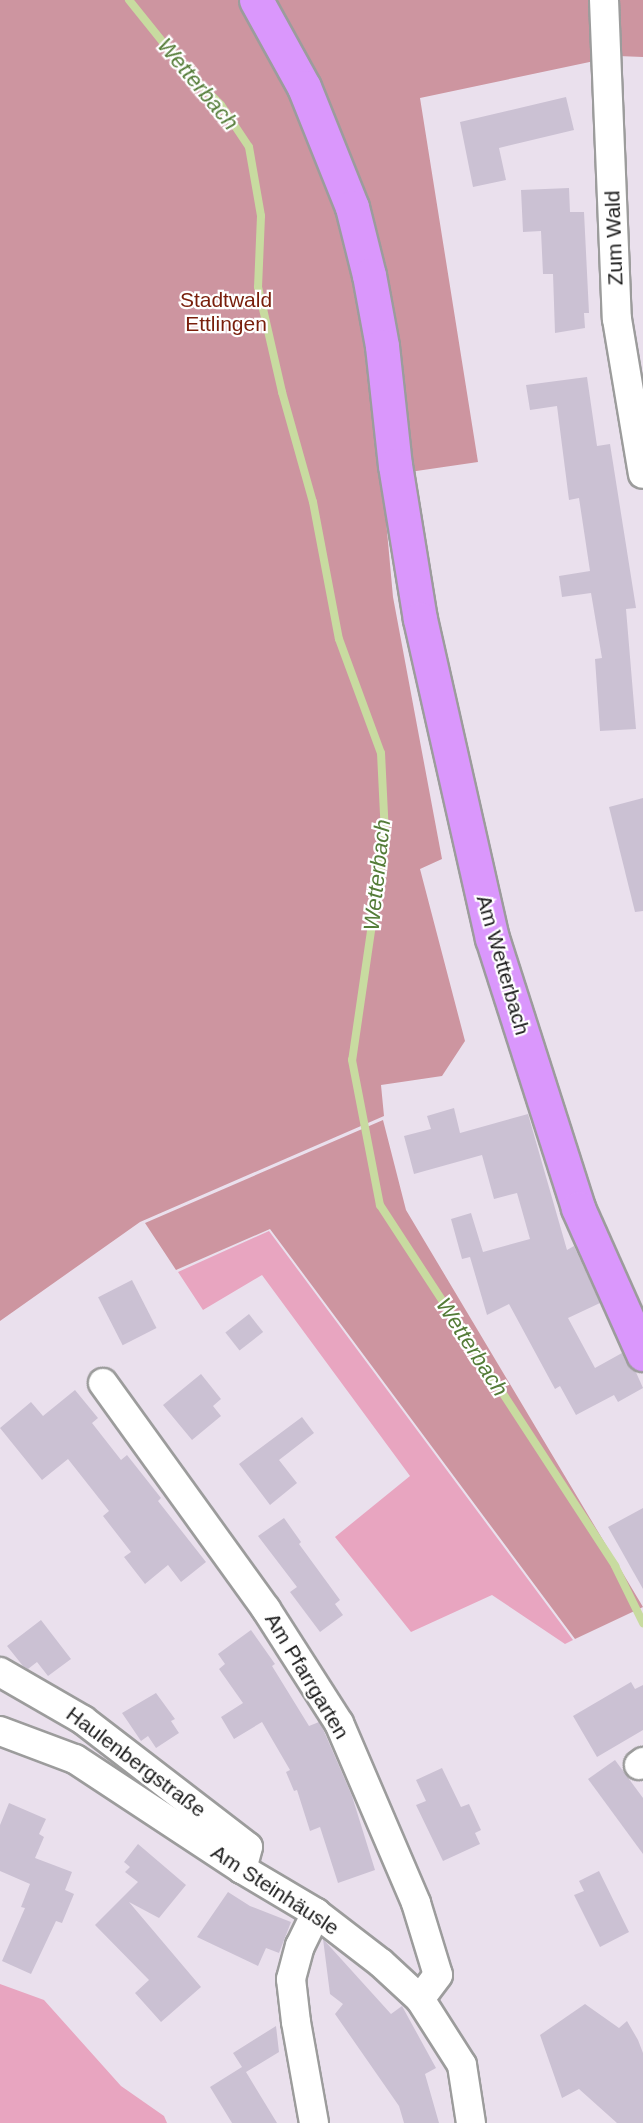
<!DOCTYPE html>
<html>
<head>
<meta charset="utf-8">
<style>
  body { margin:0 }
  #map { position:relative; width:643px; height:2123px; overflow:hidden; background:#eae0ed; font-family:Helvetica,sans-serif }
  div>[style] { position:absolute }
  .grass>* { inset:0; background:#e8a5c0 }
  .forest>* { inset:0; background:#cd95a0 }
  .stream>* { height:8px; margin:-4px; padding:0 4px; transform-origin:4px; border-radius:4px; background:#c8dba0 }
  .building>* { inset:0; background:#cbc1d3; transform-origin:0 0 }
  .roads { filter:drop-shadow(2px 0 #9c9c9c) drop-shadow(-2px 0 #9c9c9c) drop-shadow(0 2px #9c9c9c) drop-shadow(0 -2px #9c9c9c) }
  .minor>* { height:28px; margin:-14px; padding:0 14px; transform-origin:14px; border-radius:14px; background:#fff }
  .major>* { height:33px; margin:-16.5px; padding:0 16.5px; transform-origin:16.5px; border-radius:16.5px; background:#da97fc }
  span { translate:-50% -50%; white-space:nowrap; text-align:center; line-height:1.15; -webkit-text-stroke:4.5px #fff; paint-order:stroke }
  .street-label { font-size:21px; color:#1b1b1b }
  .park-label { font-size:21px; color:#781e0b }
  .water-label { font-size:22px; color:#547c38; font-style:italic }
</style>
</head>
<body>
<div id="map">
  <div class="grass">
    <div style="clip-path:polygon(269px 1231px,573px 1640px,565px 1644px,492px 1595px,411px 1632px,335px 1537px,410px 1476px,262px 1275px,203px 1310px,178px 1272px)"></div>
    <div style="clip-path:polygon(0 1984px,44px 2000px,121px 2086px,164px 2116px,167px 2123px,0 2123px)"></div>
  </div>
  <div class="forest">
    <div style="clip-path:polygon(0 0,643px 0,643px 57px,618px 56px,420px 98px,478px 462px,382px 476px,393px 597px,442px 859px,420px 869px,465px 1041px,442px 1076px,381px 1085px,384px 1116px,140px 1222px,0 1321px)"></div>
    <div style="clip-path:polygon(383px 1120px,406px 1210px,643px 1607px,575px 1639px,270px 1229px,176px 1270px,145px 1223px)"></div>
  </div>
  <div class="stream">
    <div style="left:129px;top:0;width:85px;rotate:51.2deg"></div>
    <div style="left:182px;top:66px;width:55px;rotate:45deg"></div>
    <div style="left:221px;top:105px;width:50px;rotate:56.3deg"></div>
    <div style="left:249px;top:147px;width:70px;rotate:80.1deg"></div>
    <div style="left:261px;top:216px;width:71px;rotate:92.4deg"></div>
    <div style="left:258px;top:287px;width:108px;rotate:77.1deg"></div>
    <div style="left:282px;top:392px;width:114px;rotate:74.3deg"></div>
    <div style="left:313px;top:502px;width:139px;rotate:79.3deg"></div>
    <div style="left:339px;top:639px;width:121px;rotate:69.8deg"></div>
    <div style="left:381px;top:753px;width:82px;rotate:87.2deg"></div>
    <div style="left:385px;top:835px;width:227px;rotate:98.3deg"></div>
    <div style="left:352px;top:1060px;width:148px;rotate:79.1deg"></div>
    <div style="left:380px;top:1205px;width:431px;rotate:56.9deg"></div>
    <div style="left:615px;top:1566px;width:64px;rotate:63.8deg"></div>
  </div>
  <div class="building">
    <div style="clip-path:polygon(566px 97px,574px 130px,499px 148px,506px 180px,473px 187px,460px 122px)"></div>
    <div style="clip-path:polygon(569px 188px,570px 212px,584px 212px,589px 313px,584px 313px,585px 328px,555px 333px,553px 274px,543px 274px,541px 231px,523px 232px,521px 190px)"></div>
    <div style="clip-path:polygon(587px 377px,597px 446px,610px 444px,636px 608px,626px 609px,636px 729px,600px 731px,595px 659px,602px 658px,591px 593px,562px 597px,559px 576px,590px 571px,579px 498px,569px 500px,557px 406px,530px 410px,526px 385px)"></div>
    <div style="clip-path:polygon(643px 798px,643px 911px,635px 912px,609px 807px)"></div>
    <div style="clip-path:polygon(454px 1108px,460px 1133px,528px 1114px,567px 1250px,574px 1246px,600px 1303px,568px 1318px,595px 1368px,622px 1353px,626px 1362px,635px 1370px,643px 1388px,618px 1402px,614px 1395px,576px 1415px,560px 1386px,555px 1389px,509px 1304px,487px 1315px,470px 1257px,462px 1259px,451px 1219px,471px 1213px,483px 1252px,530px 1239px,517px 1193px,494px 1199px,482px 1155px,414px 1174px,404px 1136px,431px 1129px,427px 1116px)"></div>
    <div style="left:132px;top:1280px;width:54px;height:38px;rotate:63deg"></div>
    <div style="left:249px;top:1314px;width:23px;height:30px;rotate:52deg"></div>
    <div style="clip-path:polygon(201px 1374px,221px 1399px,213px 1406px,221px 1416px,192px 1440px,163px 1405px)"></div>
    <div style="clip-path:polygon(75px 1390px,98px 1418px,92px 1423px,121px 1460px,127px 1455px,161px 1498px,158px 1501px,206px 1562px,181px 1582px,168px 1565px,145px 1584px,124px 1557px,131px 1552px,103px 1516px,109px 1511px,68px 1459px,42px 1480px,0 1428px,31px 1402px,43px 1416px)"></div>
    <div style="clip-path:polygon(302px 1417px,314px 1433px,279px 1460px,297px 1483px,270px 1505px,239px 1464px)"></div>
    <div style="clip-path:polygon(643px 1508px,643px 1589px,608px 1527px)"></div>
    <div style="clip-path:polygon(284px 1518px,301px 1542px,299px 1544px,340px 1600px,335px 1604px,343px 1615px,320px 1632px,290px 1592px,297px 1587px,258px 1536px)"></div>
    <div style="clip-path:polygon(41px 1620px,71px 1659px,48px 1676px,37px 1662px,28px 1669px,23px 1666px,7px 1646px)"></div>
    <div style="clip-path:polygon(251px 1630px,275px 1664px,272px 1666px,309px 1726px,319px 1722px,323px 1729px,352px 1796px,375px 1870px,338px 1883px,320px 1827px,310px 1831px,297px 1790px,294px 1791px,286px 1772px,290px 1770px,262px 1722px,234px 1739px,221px 1717px,243px 1703px,219px 1669px,225px 1664px,218px 1654px)"></div>
    <div style="clip-path:polygon(631px 1682px,635px 1689px,643px 1685px,643px 1730px,597px 1757px,573px 1716px)"></div>
    <div style="clip-path:polygon(156px 1693px,175px 1719px,171px 1721px,179px 1733px,156px 1748px,148px 1736px,141px 1741px,122px 1713px)"></div>
    <div style="clip-path:polygon(615px 1760px,643px 1798px,643px 1854px,588px 1779px)"></div>
    <div style="clip-path:polygon(442px 1768px,461px 1807px,469px 1804px,481px 1830px,475px 1833px,480px 1844px,443px 1861px,416px 1805px,426px 1801px,416px 1780px)"></div>
    <div style="clip-path:polygon(9px 1803px,46px 1819px,39px 1834px,44px 1837px,35px 1858px,72px 1872px,65px 1890px,74px 1894px,62px 1923px,56px 1921px,31px 1974px,2px 1961px,25px 1908px,21px 1907px,30px 1884px,0 1871px,0 1825px)"></div>
    <div style="clip-path:polygon(138px 1844px,186px 1885px,159px 1918px,129px 1902px,201px 1987px,161px 2022px,135px 1993px,149px 1980px,95px 1925px,138px 1882px,125px 1872px,130px 1867px,124px 1862px)"></div>
    <div style="clip-path:polygon(599px 1871px,629px 1932px,600px 1947px,574px 1895px,584px 1891px,579px 1881px)"></div>
    <div style="clip-path:polygon(228px 1892px,250px 1906px,291px 1922px,279px 1953px,266px 1948px,258px 1966px,197px 1937px)"></div>
    <div style="clip-path:polygon(323px 1939px,391px 2014px,402px 2006px,436px 2068px,425px 2074px,439px 2123px,404px 2123px,399px 2106px,335px 2014px,343px 2004px,330px 1994px)"></div>
    <div style="clip-path:polygon(585px 2004px,619px 2028px,627px 2021px,638px 2040px,643px 2053px,643px 2123px,617px 2123px,579px 2089px,562px 2098px,540px 2035px)"></div>
    <div style="clip-path:polygon(276px 2026px,279px 2052px,246px 2072px,277px 2123px,232px 2123px,210px 2087px,242px 2067px,233px 2053px)"></div>
  </div>
  <div class="roads">
    <div class="minor">
      <div style="left:604px;top:0;width:319px;rotate:87.7deg"></div>
      <div style="left:617px;top:319px;width:157px;rotate:80.5deg"></div>
      <div style="left:103px;top:1383px;width:279px;rotate:54.2deg"></div>
      <div style="left:266px;top:1609px;width:135px;rotate:57.4deg"></div>
      <div style="left:339px;top:1723px;width:196px;rotate:66.8deg"></div>
      <div style="left:416px;top:1903px;width:75px;rotate:73deg"></div>
      <div style="left:438px;top:1975px;width:30px;rotate:127deg"></div>
      <div style="left:0;top:1672px;width:96px;rotate:30deg"></div>
      <div style="left:83px;top:1720px;width:208px;rotate:37.6deg"></div>
      <div style="left:248px;top:1847px;width:23px;rotate:105deg"></div>
      <div style="left:0;top:1731px;width:80px;rotate:20.5deg"></div>
      <div style="left:75px;top:1759px;width:200px;rotate:33.4deg"></div>
      <div style="left:242px;top:1869px;width:86px;rotate:30.7deg"></div>
      <div style="left:316px;top:1913px;width:82px;rotate:37.6deg"></div>
      <div style="left:381px;top:1963px;width:53px;rotate:42.7deg"></div>
      <div style="left:420px;top:1999px;width:78px;rotate:57.5deg"></div>
      <div style="left:462px;top:2065px;width:59px;rotate:81.2deg"></div>
      <div style="left:639px;top:1765px;width:5px;rotate:-37deg"></div>
      <div style="left:314px;top:2123px;width:103px;rotate:-100.1deg"></div>
      <div style="left:296px;top:2022px;width:43px;rotate:-96.6deg"></div>
      <div style="left:291px;top:1979px;width:34px;rotate:-75deg"></div>
      <div style="left:300px;top:1946px;width:37px;rotate:-64deg"></div>
    </div>
    <div class="major">
      <div style="left:256px;top:0;width:99px;rotate:61.1deg"></div>
      <div style="left:304px;top:87px;width:129px;rotate:68.2deg"></div>
      <div style="left:352px;top:207px;width:70px;rotate:76deg"></div>
      <div style="left:369px;top:275px;width:72px;rotate:79.6deg"></div>
      <div style="left:382px;top:346px;width:120px;rotate:83.8deg"></div>
      <div style="left:395px;top:465px;width:156px;rotate:80.8deg"></div>
      <div style="left:420px;top:619px;width:327px;rotate:77.3deg"></div>
      <div style="left:492px;top:938px;width:283px;rotate:72.3deg"></div>
      <div style="left:578px;top:1208px;width:160px;rotate:66deg"></div>
    </div>
  </div>
  <div class="street-label">
    <span style="left:614px;top:238px;rotate:-92deg">Zum Wald</span>
    <span style="left:503px;top:965px;rotate:74deg">Am Wetterbach</span>
    <span style="left:307px;top:1676px;rotate:59deg">Am Pfarrgarten</span>
    <span style="left:136px;top:1762px;rotate:37deg">Haulenbergstraße</span>
    <span style="left:275px;top:1890px;rotate:33deg">Am Steinhäusle</span>
  </div>
  <div class="park-label">
    <span style="left:226px;top:312px">Stadtwald<br>Ettlingen</span>
  </div>
  <div class="water-label">
    <span style="left:198px;top:84px;rotate:50deg">Wetterbach</span>
    <span style="left:377px;top:875px;rotate:-84deg">Wetterbach</span>
    <span style="left:472px;top:1347px;rotate:57deg">Wetterbach</span>
  </div>
</div>
</body>
</html>
